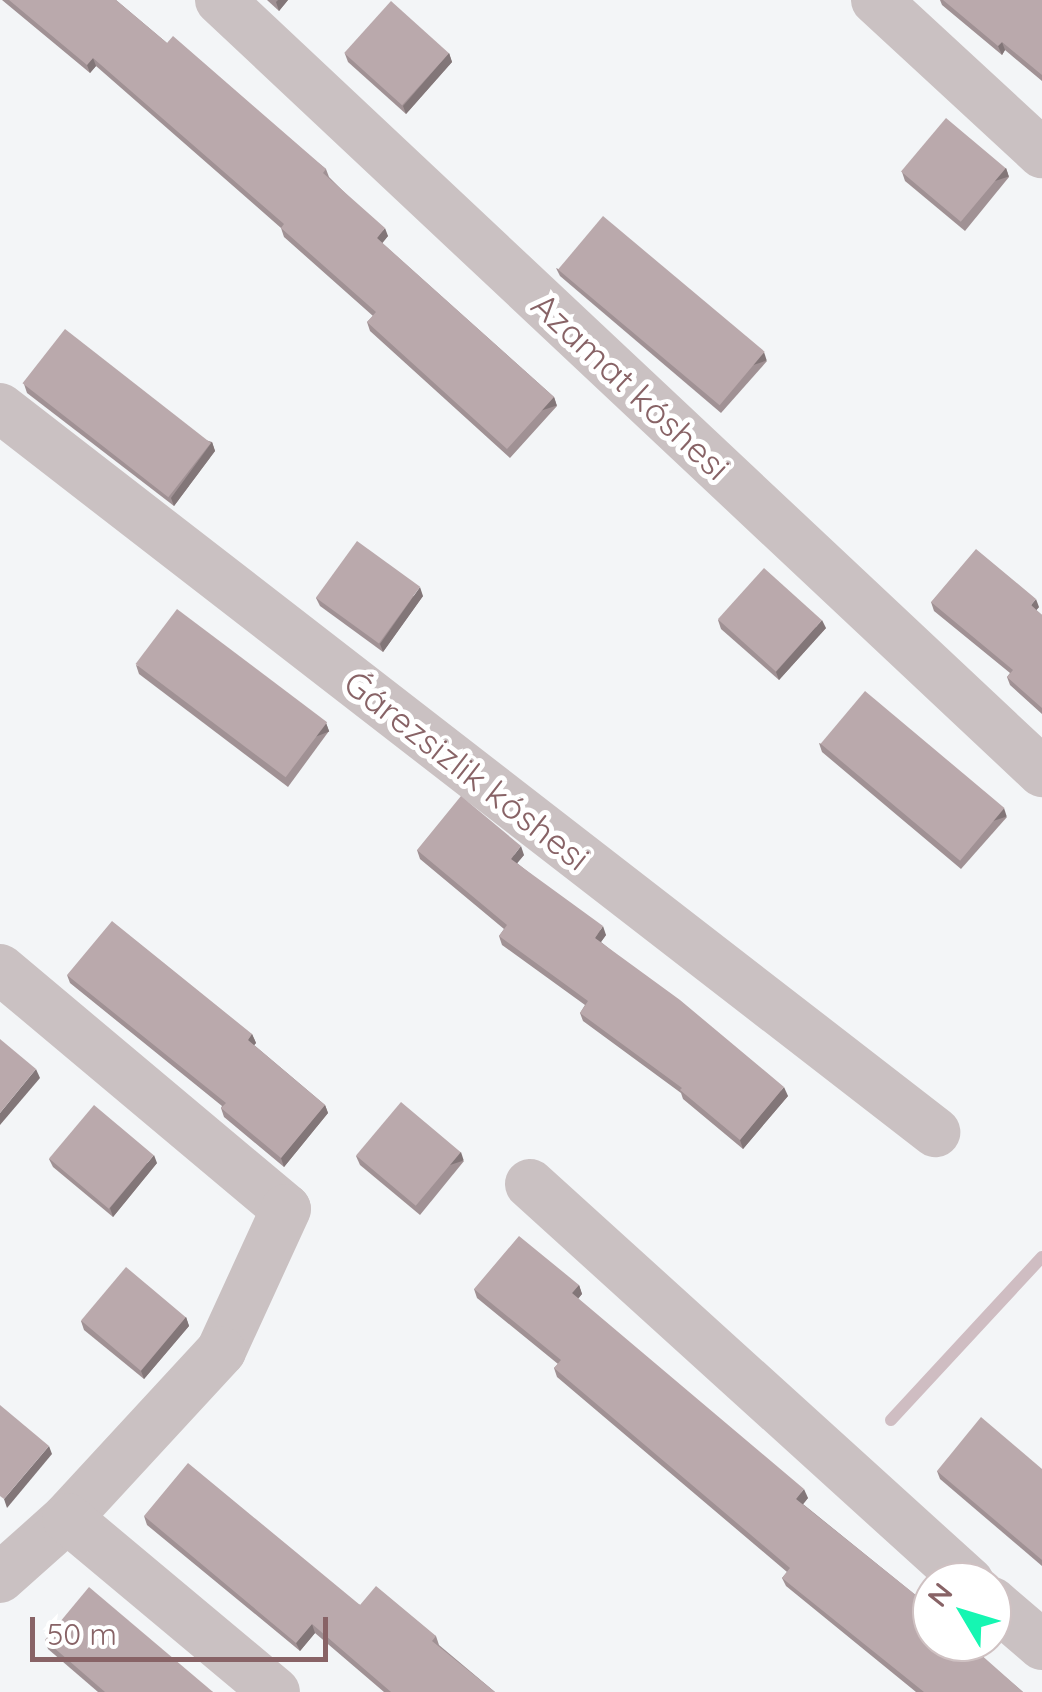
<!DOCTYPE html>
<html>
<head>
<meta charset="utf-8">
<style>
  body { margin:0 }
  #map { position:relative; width:1042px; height:1692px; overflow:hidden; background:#f3f5f7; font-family:Quicksand,sans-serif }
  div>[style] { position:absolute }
  .stream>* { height:12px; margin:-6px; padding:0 6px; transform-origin:6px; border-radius:6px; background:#cfbdc2 }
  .minor>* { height:50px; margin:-25px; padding:0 25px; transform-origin:25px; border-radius:25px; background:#cac1c2 }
  .wall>* { inset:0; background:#a09194 }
  .shaded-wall>* { inset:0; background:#827678; transform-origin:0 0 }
  .building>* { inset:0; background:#baa9ac; transform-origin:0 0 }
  span { translate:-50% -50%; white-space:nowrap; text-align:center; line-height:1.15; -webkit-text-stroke:10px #fff; paint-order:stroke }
  .street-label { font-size:35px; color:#886366 }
  .north { position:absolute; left:912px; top:1562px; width:100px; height:100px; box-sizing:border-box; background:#fff; border:2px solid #cfc1c2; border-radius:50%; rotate:308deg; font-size:28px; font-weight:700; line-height:40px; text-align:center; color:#886366 }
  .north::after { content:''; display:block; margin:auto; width:35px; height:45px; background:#15f6b2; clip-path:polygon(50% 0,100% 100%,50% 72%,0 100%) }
  .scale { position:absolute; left:30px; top:1617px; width:298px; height:45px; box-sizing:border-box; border:5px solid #886366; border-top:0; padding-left:12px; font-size:30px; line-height:35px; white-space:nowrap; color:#886366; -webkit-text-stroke:8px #fff; paint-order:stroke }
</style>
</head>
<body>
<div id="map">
  <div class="stream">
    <div style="left:891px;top:1420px;width:222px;rotate:-47.2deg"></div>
  </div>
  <div class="minor">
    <div style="left:220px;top:0;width:1128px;rotate:43.2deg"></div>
    <div style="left:876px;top:0;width:226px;rotate:42.7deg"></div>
    <div style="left:0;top:408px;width:1183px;rotate:37.75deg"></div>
    <div style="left:0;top:969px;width:373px;rotate:40deg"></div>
    <div style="left:286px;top:1209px;width:156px;rotate:114.6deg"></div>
    <div style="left:221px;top:1351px;width:227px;rotate:132.7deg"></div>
    <div style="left:67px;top:1518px;width:90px;rotate:138.2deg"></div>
    <div style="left:530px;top:1184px;width:593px;rotate:42.2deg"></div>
    <div style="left:67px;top:1518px;width:271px;rotate:39.9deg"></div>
    <div style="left:992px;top:1602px;width:66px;rotate:40.7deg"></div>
  </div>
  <div class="wall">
    <div style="clip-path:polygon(2px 0,116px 0,167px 43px,326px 169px,329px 177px,388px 236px,382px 243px,554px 397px,557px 406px,510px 458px,370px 331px,367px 322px,373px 316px,284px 237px,281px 228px,96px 66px,90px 73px)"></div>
    <div style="clip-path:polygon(267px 0,288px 0,279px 11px)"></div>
    <div style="clip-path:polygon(940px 0,1042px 0,1042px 81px,1005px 50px,1002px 55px,942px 5px)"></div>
    <div style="clip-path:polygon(449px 53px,452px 62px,406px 114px,348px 62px,345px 54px)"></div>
    <div style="clip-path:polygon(1006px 168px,1009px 177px,965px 231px,905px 181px,902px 172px)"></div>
    <div style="clip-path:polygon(556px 268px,767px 361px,721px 413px,560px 276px)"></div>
    <div style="clip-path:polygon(24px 384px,212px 442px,215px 451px,174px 506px,27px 393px)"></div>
    <div style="clip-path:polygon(423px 596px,383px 652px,320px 606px,316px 598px)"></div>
    <div style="clip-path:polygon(931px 602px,1039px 607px,1036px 610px,1042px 615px,1042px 714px,1010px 685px,1007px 677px,1010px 673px,934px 611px)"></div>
    <div style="clip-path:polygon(718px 620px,826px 628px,779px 680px,721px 629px)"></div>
    <div style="clip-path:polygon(136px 665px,326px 723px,329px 731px,288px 787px,139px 674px)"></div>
    <div style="clip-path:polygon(819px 743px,1007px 817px,961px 869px,822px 752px)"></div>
    <div style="clip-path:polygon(417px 850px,524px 855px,517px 863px,606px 935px,601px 942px,788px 1096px,743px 1149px,683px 1099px,681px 1093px,583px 1021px,580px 1013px,585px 1005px,502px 945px,499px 936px,504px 929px,420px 859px)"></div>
    <div style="clip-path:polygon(67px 975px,252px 1034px,256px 1043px,254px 1045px,325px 1105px,328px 1113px,284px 1167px,224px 1117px,221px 1108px,222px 1106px,70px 983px)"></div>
    <div style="clip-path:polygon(356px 1156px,464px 1161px,420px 1215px,360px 1165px)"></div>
    <div style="clip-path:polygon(49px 1159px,157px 1163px,113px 1217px,53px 1167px)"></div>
    <div style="clip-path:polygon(579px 1285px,582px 1294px,578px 1299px,808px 1498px,803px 1504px,982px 1649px,984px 1659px,1023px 1692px,916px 1692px,786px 1586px,782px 1578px,787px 1572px,557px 1377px,554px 1368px,558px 1364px,477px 1298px,474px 1289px)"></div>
    <div style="clip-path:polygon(186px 1317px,189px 1326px,144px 1379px,84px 1330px,81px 1321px)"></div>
    <div style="clip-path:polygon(1042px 1469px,1042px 1566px,940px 1479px,937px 1471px)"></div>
    <div style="clip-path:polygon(144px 1516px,436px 1636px,439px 1645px,495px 1692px,384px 1692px,315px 1633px,300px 1651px,147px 1525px)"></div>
    <div style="clip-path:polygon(45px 1640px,213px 1692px,98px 1692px,48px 1649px)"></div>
  </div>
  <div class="shaded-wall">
    <div style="clip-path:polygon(278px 0,288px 0,279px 11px,276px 2px)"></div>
    <div style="clip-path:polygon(1002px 42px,1005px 50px,1002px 55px,998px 46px)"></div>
    <div style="clip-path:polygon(449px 53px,452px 62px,406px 114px,403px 106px)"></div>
    <div style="clip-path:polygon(93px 58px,96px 66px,90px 73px,87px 65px)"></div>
    <div style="left:1006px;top:168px;width:9px;height:70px;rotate:72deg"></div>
    <div style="clip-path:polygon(385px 228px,388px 236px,380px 246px,377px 238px)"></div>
    <div style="left:764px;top:352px;width:9px;height:69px;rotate:72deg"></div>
    <div style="left:554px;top:397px;width:9px;height:70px;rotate:72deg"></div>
    <div style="clip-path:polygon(212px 442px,215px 451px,174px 506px,171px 498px)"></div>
    <div style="clip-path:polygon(420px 587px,423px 596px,383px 652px,380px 644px)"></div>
    <div style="clip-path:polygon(1036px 599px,1039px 607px,1034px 613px,1031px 605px)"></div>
    <div style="clip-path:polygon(822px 620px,826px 628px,779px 680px,776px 672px)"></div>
    <div style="left:326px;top:723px;width:9px;height:69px;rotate:69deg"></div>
    <div style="left:1004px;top:808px;width:9px;height:69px;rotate:72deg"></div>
    <div style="clip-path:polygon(521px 846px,524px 855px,514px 867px,511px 859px)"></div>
    <div style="clip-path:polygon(603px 926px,606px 935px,598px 946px,595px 938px)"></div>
    <div style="clip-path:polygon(252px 1034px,256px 1043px,251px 1049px,248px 1040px)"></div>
    <div style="clip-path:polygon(36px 1069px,40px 1078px,0 1125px,0 1113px)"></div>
    <div style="clip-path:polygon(784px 1087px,788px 1096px,743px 1149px,740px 1140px)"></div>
    <div style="clip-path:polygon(325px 1105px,328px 1113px,284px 1167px,281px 1158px)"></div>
    <div style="left:461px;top:1152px;width:9px;height:70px;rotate:72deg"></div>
    <div style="clip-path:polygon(154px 1155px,157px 1163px,113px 1217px,110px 1208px)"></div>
    <div style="clip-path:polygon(579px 1285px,582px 1294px,575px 1302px,572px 1293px)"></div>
    <div style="clip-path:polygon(186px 1317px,189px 1326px,144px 1379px,141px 1371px)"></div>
    <div style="clip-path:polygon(49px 1446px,52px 1454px,7px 1508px,4px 1499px)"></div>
    <div style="clip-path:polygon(804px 1489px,808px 1498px,800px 1508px,796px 1499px)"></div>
    <div style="clip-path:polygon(312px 1624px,315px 1633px,300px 1651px,296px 1643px)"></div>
  </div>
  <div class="building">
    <div style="clip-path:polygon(9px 0,116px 0,167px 43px,173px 36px,326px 169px,323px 173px,385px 228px,377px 238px,554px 397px,507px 449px,367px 322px,376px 312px,281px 228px,284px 224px,93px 58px,87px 65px)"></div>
    <div style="clip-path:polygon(943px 0,1042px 0,1042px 75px,1002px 42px,998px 46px)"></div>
    <div style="left:391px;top:1px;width:78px;height:70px;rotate:42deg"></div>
    <div style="left:946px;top:118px;width:78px;height:70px;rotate:40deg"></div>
    <div style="left:603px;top:216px;width:211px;height:70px;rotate:40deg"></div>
    <div style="left:65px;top:329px;width:185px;height:69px;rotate:38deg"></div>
    <div style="left:357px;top:541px;width:78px;height:70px;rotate:36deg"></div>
    <div style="clip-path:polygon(976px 549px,1036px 599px,1031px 605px,1042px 615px,1042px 708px,1007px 677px,1013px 670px,931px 602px)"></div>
    <div style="left:764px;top:568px;width:78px;height:69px;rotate:42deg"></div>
    <div style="left:177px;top:609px;width:188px;height:69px;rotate:37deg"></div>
    <div style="left:865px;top:691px;width:182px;height:69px;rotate:40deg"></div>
    <div style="clip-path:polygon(461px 796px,521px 846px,511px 859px,603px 926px,595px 938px,680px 1000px,784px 1087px,740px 1140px,680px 1090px,682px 1088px,580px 1013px,588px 1001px,499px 936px,507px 925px,417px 850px)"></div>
    <div style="clip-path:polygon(112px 921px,252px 1034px,248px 1040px,325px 1105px,281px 1158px,221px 1108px,226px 1103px,67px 975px)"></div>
    <div style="clip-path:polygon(0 1039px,36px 1069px,0 1113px)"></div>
    <div style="left:401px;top:1102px;width:78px;height:70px;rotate:40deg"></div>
    <div style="left:94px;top:1105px;width:78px;height:70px;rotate:40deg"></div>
    <div style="clip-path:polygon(519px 1236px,579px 1285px,572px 1293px,804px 1489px,796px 1499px,932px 1608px,932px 1642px,974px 1642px,982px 1649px,979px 1653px,1023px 1692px,924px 1692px,782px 1578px,790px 1568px,554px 1368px,561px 1360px,474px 1289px)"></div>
    <div style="left:126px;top:1267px;width:78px;height:70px;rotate:40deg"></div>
    <div style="clip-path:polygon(0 1405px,49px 1446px,4px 1499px,0 1496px)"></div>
    <div style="clip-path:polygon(981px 1417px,1042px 1469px,1042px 1560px,937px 1471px)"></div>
    <div style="clip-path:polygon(188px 1463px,360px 1605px,376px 1586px,436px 1636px,432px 1641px,495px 1692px,391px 1692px,312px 1624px,296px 1643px,144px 1516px)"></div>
    <div style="clip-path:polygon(89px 1587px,213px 1692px,105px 1692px,45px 1640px)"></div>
  </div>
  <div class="street-label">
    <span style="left:631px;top:386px;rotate:43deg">Azamat kóshesi</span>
    <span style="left:467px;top:770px;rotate:38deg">Ǵárezsizlik kóshesi</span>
  </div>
  <div class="north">N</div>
  <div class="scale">50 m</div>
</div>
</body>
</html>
